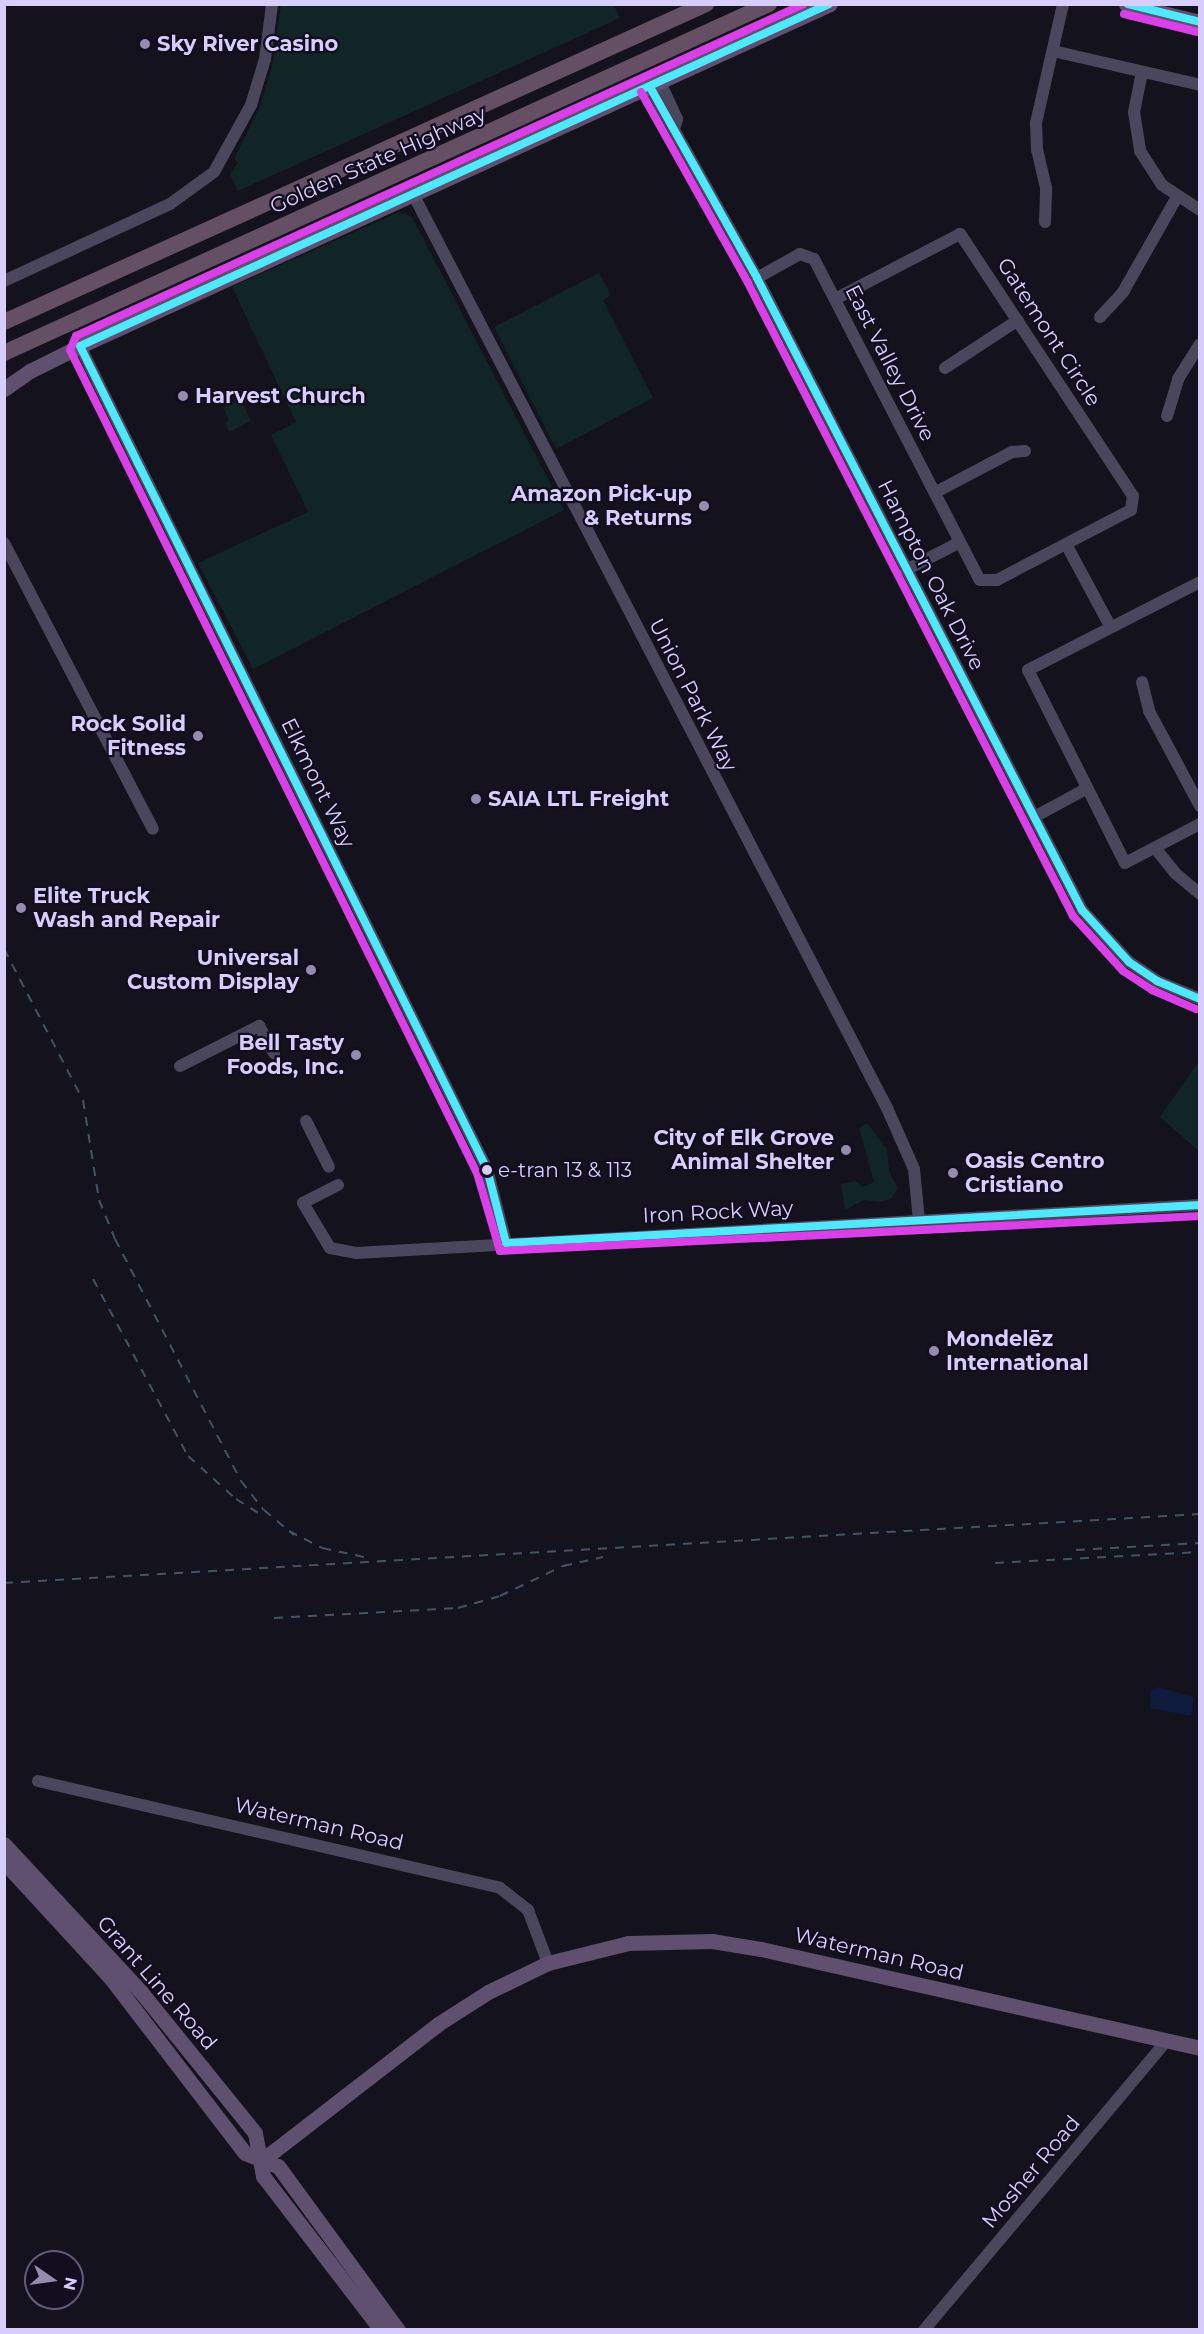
<!DOCTYPE html>
<html>
<head>
<meta charset="utf-8">
<style>
  body { margin:0 }
  #map { position:relative; width:1204px; height:2334px; overflow:hidden; background:#14121c; font-family:Montserrat,sans-serif }
  div>[style] { position:absolute }
  .green>* { inset:0; background:#112527 }
  .water>* { inset:0; background:#0e1b3c }
  .minor>* { height:12px; margin:-6px; padding:0 6px; transform-origin:6px; border-radius:6px; background:#4a475c }
  .major>* { height:15px; margin:-7.5px; padding:0 7.5px; transform-origin:7.5px; border-radius:7.5px; background:#5e506e }
  .highway>* { height:16px; margin:-8px; padding:0 8px; transform-origin:8px; border-radius:8px; background:#654f64 }
  .rail>* { height:2px; margin-top:-1px; transform-origin:0; background:repeating-linear-gradient(90deg,#425365 0 9px,transparent 0 17px) }
  .bus-1>* { height:8px; margin:-4px; padding:0 4px; transform-origin:4px; border-radius:4px; background:#50e8ff }
  .bus-2>* { height:8px; margin:-4px; padding:0 4px; transform-origin:4px; border-radius:4px; background:#da40e8 }
  .dots>* { width:16px; height:16px; translate:-50% -50%; box-sizing:border-box; border:3px solid #120e20; border-radius:50% }
  span { translate:-50% -50%; white-space:nowrap; text-align:center; line-height:1.15; -webkit-text-stroke:4.5px #120e20; paint-order:stroke }
  .bus-label { font-size:20px; color:#d7cefd }
  .left { translate:0 -50%; text-align:left }
  .poi-label { font-size:21px; color:#d7cefd; font-weight:700 }
  .right { translate:-100% -50%; text-align:right }
  .street-label { font-size:21px; color:#d7cefd }
  .frame { position:absolute; inset:0; border:6px solid #d7cefd; pointer-events:none }
  .north { position:absolute; left:24px; top:2250px; width:60px; height:60px; box-sizing:border-box; background:#120e20; border:2px solid #615b78; border-radius:50%; rotate:103deg; font-size:16px; font-weight:700; line-height:24px; text-align:center; color:#d7cefd }
  .north::after { content:''; display:block; margin:auto; width:21px; height:27px; background:#938cae; clip-path:polygon(50% 0,100% 100%,50% 72%,0 100%) }
</style>
</head>
<body>
<div id="map">
  <div class="green">
    <div style="clip-path:polygon(613px 4px,620px 18px,238px 191px,230px 175px,238px 162px,234px 159px,259px 109px,272px 67px,281px 5px)"></div>
    <div style="clip-path:polygon(399px 212px,412px 217px,564px 510px,253px 669px,198px 563px,308px 512px,271px 435px,296px 422px,232px 287px)"></div>
    <div style="clip-path:polygon(599px 273px,611px 295px,603px 300px,653px 398px,556px 449px,494px 327px)"></div>
    <div style="clip-path:polygon(240px 399px,251px 421px,229px 432px,225px 423px,229px 420px,223px 407px)"></div>
    <div style="clip-path:polygon(1199px 1061px,1199px 1151px,1160px 1117px)"></div>
    <div style="clip-path:polygon(867px 1123px,887px 1149px,889px 1171px,898px 1188px,891px 1199px,880px 1202px,864px 1200px,845px 1210px,841px 1184px,855px 1181px,863px 1187px,874px 1182px,859px 1128px)"></div>
  </div>
  <div class="water">
    <div style="clip-path:polygon(1158px 1687px,1194px 1697px,1191px 1716px,1150px 1708px,1151px 1690px)"></div>
  </div>
  <div class="minor">
    <div style="left:1053px;top:51px;width:151px;rotate:13deg"></div>
    <div style="left:1142px;top:72px;width:41px;rotate:101.3deg"></div>
    <div style="left:1134px;top:112px;width:39px;rotate:81deg"></div>
    <div style="left:1140px;top:151px;width:40px;rotate:57.1deg"></div>
    <div style="left:1162px;top:185px;width:45px;rotate:33.3deg"></div>
    <div style="left:660px;top:82px;width:41px;rotate:65.3deg"></div>
    <div style="left:677px;top:119px;width:7px;rotate:106deg"></div>
    <div style="left:650px;top:87px;width:219px;rotate:60.7deg"></div>
    <div style="left:757px;top:278px;width:711px;rotate:62.79deg"></div>
    <div style="left:1082px;top:910px;width:70px;rotate:47.9deg"></div>
    <div style="left:1129px;top:962px;width:34px;rotate:34deg"></div>
    <div style="left:1157px;top:981px;width:47px;rotate:22.7deg"></div>
    <div style="left:413px;top:194px;width:1030px;rotate:62.59deg"></div>
    <div style="left:887px;top:1108px;width:67px;rotate:66.1deg"></div>
    <div style="left:914px;top:1169px;width:52px;rotate:84.5deg"></div>
    <div style="left:1045px;top:222px;width:34px;rotate:-88deg"></div>
    <div style="left:1046px;top:188px;width:39px;rotate:-103deg"></div>
    <div style="left:1037px;top:150px;width:27px;rotate:-92deg"></div>
    <div style="left:1036px;top:123px;width:122px;rotate:-77.2deg"></div>
    <div style="left:757px;top:278px;width:49px;rotate:-29.2deg"></div>
    <div style="left:800px;top:254px;width:15px;rotate:20deg"></div>
    <div style="left:814px;top:259px;width:361px;rotate:62.7deg"></div>
    <div style="left:980px;top:580px;width:17px"></div>
    <div style="left:997px;top:580px;width:151px;rotate:-27.6deg"></div>
    <div style="left:1131px;top:510px;width:14px;rotate:-82deg"></div>
    <div style="left:1133px;top:496px;width:314px;rotate:-123.4deg"></div>
    <div style="left:960px;top:234px;width:141px;rotate:152.5deg"></div>
    <div style="left:4px;top:281px;width:183px;rotate:-24.9deg"></div>
    <div style="left:170px;top:204px;width:54px;rotate:-36deg"></div>
    <div style="left:214px;top:172px;width:77px;rotate:-61.1deg"></div>
    <div style="left:251px;top:105px;width:48px;rotate:-73.1deg"></div>
    <div style="left:265px;top:59px;width:55px;rotate:-82.7deg"></div>
    <div style="left:1100px;top:317px;width:34px;rotate:-47deg"></div>
    <div style="left:1123px;top:292px;width:109px;rotate:-60.4deg"></div>
    <div style="left:80px;top:346px;width:918px;rotate:63.69deg"></div>
    <div style="left:487px;top:1169px;width:76px;rotate:75.6deg"></div>
    <div style="left:945px;top:368px;width:87px;rotate:-33.3deg"></div>
    <div style="left:1167px;top:416px;width:39px;rotate:-73deg"></div>
    <div style="left:1178px;top:379px;width:41px;rotate:-57.8deg"></div>
    <div style="left:936px;top:492px;width:86px;rotate:-27.8deg"></div>
    <div style="left:1012px;top:452px;width:13px;rotate:-4deg"></div>
    <div style="left:4px;top:543px;width:322px;rotate:62.5deg"></div>
    <div style="left:1067px;top:546px;width:91px;rotate:61.7deg"></div>
    <div style="left:906px;top:570px;width:59px;rotate:-27.4deg"></div>
    <div style="left:1200px;top:582px;width:193px;rotate:152.9deg"></div>
    <div style="left:1028px;top:670px;width:216px;rotate:63.3deg"></div>
    <div style="left:1125px;top:863px;width:85px;rotate:-27.5deg"></div>
    <div style="left:1142px;top:682px;width:30px;rotate:76deg"></div>
    <div style="left:1149px;top:711px;width:108px;rotate:61.8deg"></div>
    <div style="left:1034px;top:817px;width:59px;rotate:-28.3deg"></div>
    <div style="left:1155px;top:848px;width:32px;rotate:51deg"></div>
    <div style="left:1175px;top:873px;width:33px;rotate:40deg"></div>
    <div style="left:180px;top:1066px;width:89px;rotate:-26.9deg"></div>
    <div style="left:259px;top:1026px;width:31px;rotate:61deg"></div>
    <div style="left:306px;top:1121px;width:51px;rotate:63.4deg"></div>
    <div style="left:338px;top:1185px;width:39px;rotate:153deg"></div>
    <div style="left:303px;top:1203px;width:52px;rotate:59deg"></div>
    <div style="left:330px;top:1248px;width:26px;rotate:11deg"></div>
    <div style="left:356px;top:1253px;width:845px;rotate:-3.26deg"></div>
    <div style="left:38px;top:1781px;width:474px;rotate:13deg"></div>
    <div style="left:500px;top:1888px;width:36px;rotate:38deg"></div>
    <div style="left:528px;top:1910px;width:57px;rotate:69.3deg"></div>
    <div style="left:924px;top:2330px;width:378px;rotate:-50deg"></div>
  </div>
  <div class="major">
    <div style="left:1126px;top:4px;width:76px;rotate:13.7deg"></div>
    <div style="left:4px;top:389px;width:32px;rotate:-35deg"></div>
    <div style="left:30px;top:371px;width:56px;rotate:-26.6deg"></div>
    <div style="left:80px;top:346px;width:824px;rotate:-24.51deg"></div>
    <div style="left:4px;top:1844px;width:202px;rotate:47.2deg"></div>
    <div style="left:141px;top:1992px;width:181px;rotate:51deg"></div>
    <div style="left:255px;top:2133px;width:44px;rotate:79.5deg"></div>
    <div style="left:263px;top:2176px;width:194px;rotate:52.5deg"></div>
    <div style="left:4px;top:1862px;width:155px;rotate:47.4deg"></div>
    <div style="left:109px;top:1976px;width:223px;rotate:52.5deg"></div>
    <div style="left:245px;top:2153px;width:35px;rotate:22deg"></div>
    <div style="left:278px;top:2166px;width:203px;rotate:53.8deg"></div>
    <div style="left:261px;top:2161px;width:224px;rotate:-37.7deg"></div>
    <div style="left:438px;top:2024px;width:59px;rotate:-32.6deg"></div>
    <div style="left:488px;top:1992px;width:67px;rotate:-25.8deg"></div>
    <div style="left:548px;top:1963px;width:82px;rotate:-14deg"></div>
    <div style="left:628px;top:1943px;width:84px;rotate:-1.4deg"></div>
    <div style="left:712px;top:1941px;width:50px;rotate:9.3deg"></div>
    <div style="left:761px;top:1949px;width:450px;rotate:12.7deg"></div>
  </div>
  <div class="highway">
    <div style="left:4px;top:322px;width:771px;rotate:-24.37deg"></div>
    <div style="left:4px;top:353px;width:841px;rotate:-24.52deg"></div>
  </div>
  <div class="rail">
    <div style="left:4px;top:949px;width:170px;rotate:62.4deg"></div>
    <div style="left:83px;top:1100px;width:101px;rotate:80.9deg"></div>
    <div style="left:99px;top:1200px;width:42px;rotate:67.7deg"></div>
    <div style="left:115px;top:1239px;width:273px;rotate:62.5deg"></div>
    <div style="left:241px;top:1481px;width:37px;rotate:52deg"></div>
    <div style="left:264px;top:1510px;width:39px;rotate:40deg"></div>
    <div style="left:93px;top:1279px;width:201px;rotate:61.8deg"></div>
    <div style="left:188px;top:1456px;width:64px;rotate:41.9deg"></div>
    <div style="left:236px;top:1499px;width:32px;rotate:32deg"></div>
    <div style="left:289px;top:1531px;width:37px;rotate:27deg"></div>
    <div style="left:322px;top:1548px;width:43px;rotate:12.1deg"></div>
    <div style="left:1076px;top:1550px;width:124px;rotate:-3.2deg"></div>
    <div style="left:995px;top:1563px;width:205px;rotate:-3.1deg"></div>
    <div style="left:4px;top:1583px;width:1198px;rotate:-3.3deg"></div>
    <div style="left:274px;top:1618px;width:184px;rotate:-3.1deg"></div>
    <div style="left:458px;top:1608px;width:44px;rotate:-15.9deg"></div>
    <div style="left:500px;top:1596px;width:70px;rotate:-25.5deg"></div>
    <div style="left:563px;top:1566px;width:41px;rotate:-12.7deg"></div>
  </div>
  <div class="bus-1">
    <div style="left:829px;top:4px;width:823px;rotate:155.46deg"></div>
    <div style="left:80px;top:346px;width:918px;rotate:63.69deg"></div>
    <div style="left:487px;top:1169px;width:76px;rotate:75.6deg"></div>
    <div style="left:506px;top:1243px;width:695px;rotate:-3.13deg"></div>
    <div style="left:1128px;top:4px;width:74px;rotate:14deg"></div>
    <div style="left:650px;top:87px;width:219px;rotate:60.7deg"></div>
    <div style="left:757px;top:278px;width:711px;rotate:62.79deg"></div>
    <div style="left:1082px;top:910px;width:70px;rotate:47.9deg"></div>
    <div style="left:1129px;top:962px;width:34px;rotate:34deg"></div>
    <div style="left:1157px;top:981px;width:47px;rotate:22.7deg"></div>
  </div>
  <div class="bus-2">
    <div style="left:804px;top:4px;width:800px;rotate:155.48deg"></div>
    <div style="left:76px;top:336px;width:15px;rotate:113deg"></div>
    <div style="left:70px;top:350px;width:918px;rotate:63.69deg"></div>
    <div style="left:477px;top:1173px;width:81px;rotate:73.6deg"></div>
    <div style="left:500px;top:1251px;width:701px;rotate:-2.86deg"></div>
    <div style="left:1124px;top:14px;width:76px;rotate:13.7deg"></div>
    <div style="left:641px;top:92px;width:219px;rotate:60.7deg"></div>
    <div style="left:748px;top:283px;width:712px;rotate:62.82deg"></div>
    <div style="left:1073px;top:916px;width:74px;rotate:47.7deg"></div>
    <div style="left:1123px;top:971px;width:35px;rotate:33deg"></div>
    <div style="left:1152px;top:990px;width:48px;rotate:23.4deg"></div>
  </div>
  <div class="dots">
    <div style="left:145px;top:44px;background:#938cae"></div>
    <div style="left:183px;top:396px;background:#938cae"></div>
    <div style="left:704px;top:506px;background:#938cae"></div>
    <div style="left:198px;top:736px;background:#938cae"></div>
    <div style="left:476px;top:799px;background:#938cae"></div>
    <div style="left:21px;top:908px;background:#938cae"></div>
    <div style="left:311px;top:970px;background:#938cae"></div>
    <div style="left:356px;top:1055px;background:#938cae"></div>
    <div style="left:846px;top:1150px;background:#938cae"></div>
    <div style="left:487px;top:1170px;background:#d7cefd"></div>
    <div style="left:953px;top:1173px;background:#938cae"></div>
    <div style="left:934px;top:1351px;background:#938cae"></div>
  </div>
  <div class="bus-label">
    <span class="left" style="left:498px;top:1170px">e-tran 13 &amp; 113</span>
  </div>
  <div class="poi-label">
    <span class="left" style="left:157px;top:44px">Sky River Casino</span>
    <span class="left" style="left:195px;top:396px">Harvest Church</span>
    <span class="right" style="left:692px;top:506px">Amazon Pick-up<br>&amp; Returns</span>
    <span class="right" style="left:186px;top:736px">Rock Solid<br>Fitness</span>
    <span class="left" style="left:488px;top:799px">SAIA LTL Freight</span>
    <span class="left" style="left:33px;top:908px">Elite Truck<br>Wash and Repair</span>
    <span class="right" style="left:299px;top:970px">Universal<br>Custom Display</span>
    <span class="right" style="left:344px;top:1055px">Bell Tasty<br>Foods, Inc.</span>
    <span class="right" style="left:834px;top:1150px">City of Elk Grove<br>Animal Shelter</span>
    <span class="left" style="left:965px;top:1173px">Oasis Centro<br>Cristiano</span>
    <span class="left" style="left:946px;top:1351px">Mondelēz<br>International</span>
  </div>
  <div class="street-label">
    <span style="left:378px;top:160px;rotate:-24deg">Golden State Highway</span>
    <span style="left:1049px;top:332px;rotate:57deg">Gatemont Circle</span>
    <span style="left:890px;top:363px;rotate:63deg">East Valley Drive</span>
    <span style="left:931px;top:575px;rotate:63deg">Hampton Oak Drive</span>
    <span style="left:693px;top:695px;rotate:63deg">Union Park Way</span>
    <span style="left:318px;top:783px;rotate:64deg">Elkmont Way</span>
    <span style="left:718px;top:1212px;rotate:-3deg">Iron Rock Way</span>
    <span style="left:319px;top:1824px;rotate:13deg">Waterman Road</span>
    <span style="left:879px;top:1954px;rotate:13deg">Waterman Road</span>
    <span style="left:157px;top:1983px;rotate:49deg">Grant Line Road</span>
    <span style="left:1031px;top:2172px;rotate:-50deg">Mosher Road</span>
  </div>
  <div class="frame"></div>
  <div class="north">N</div>
</div>
</body>
</html>
